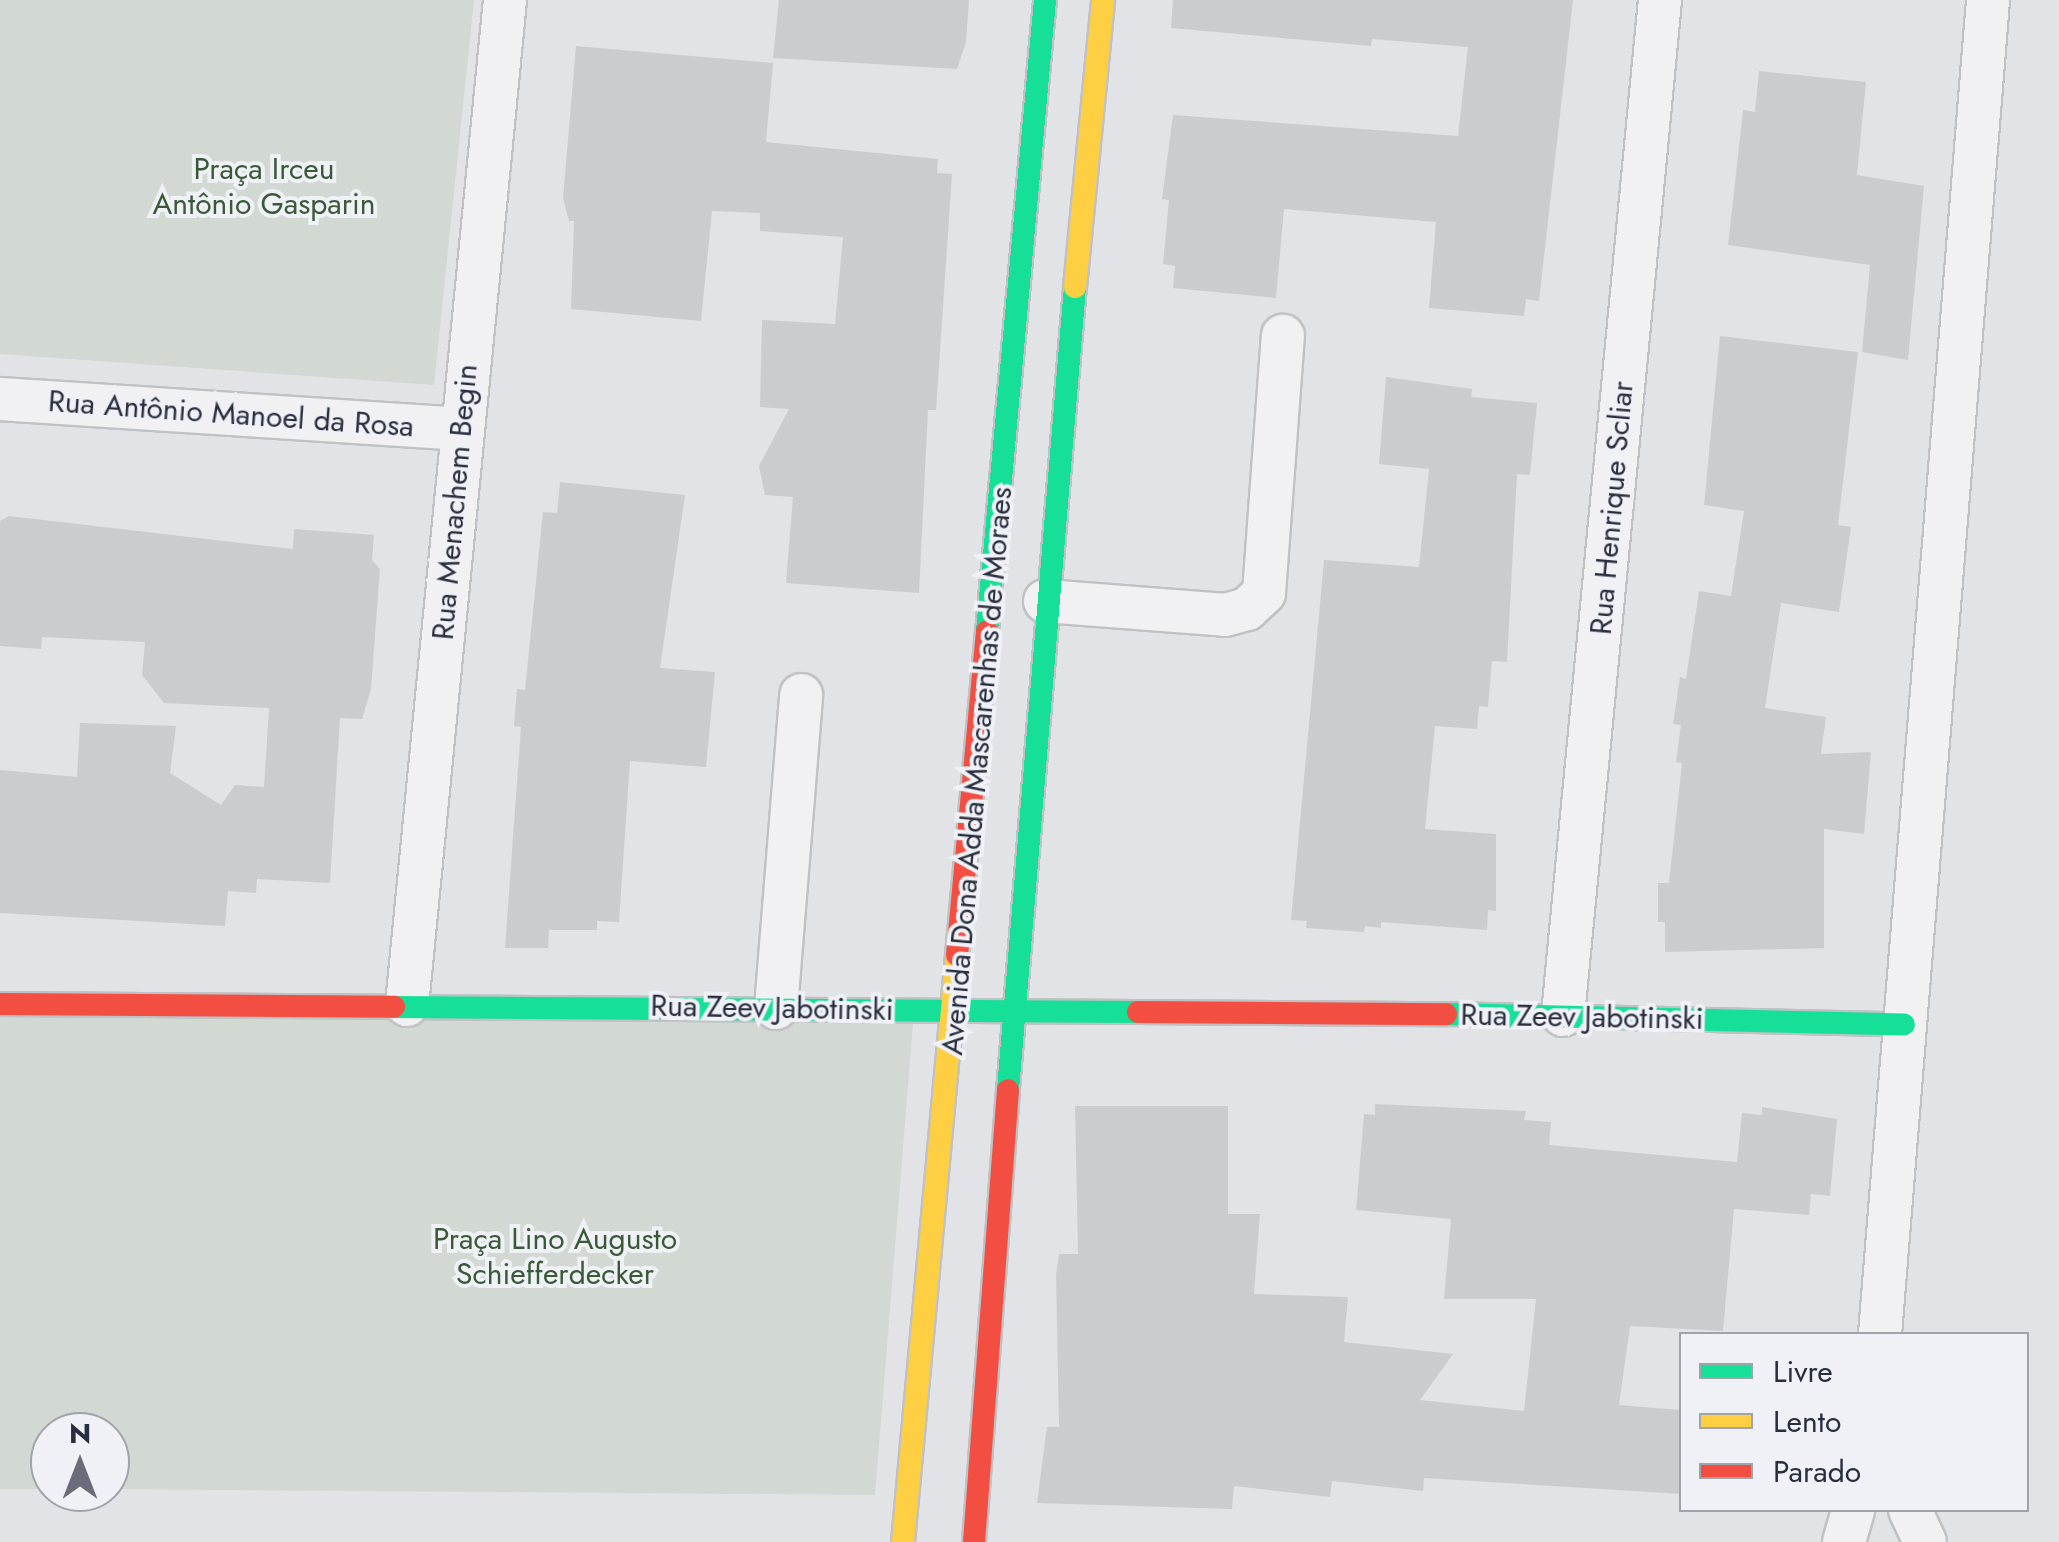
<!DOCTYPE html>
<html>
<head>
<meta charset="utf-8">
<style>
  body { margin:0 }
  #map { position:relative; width:2059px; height:1542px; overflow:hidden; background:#e2e3e6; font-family:Jost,sans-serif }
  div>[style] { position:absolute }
  .green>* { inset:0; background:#d1d9d2 }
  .building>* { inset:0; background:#cbccd0 }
  .roads { filter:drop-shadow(2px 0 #c0c1c4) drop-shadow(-2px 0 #c0c1c4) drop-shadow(0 2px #c0c1c4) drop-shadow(0 -2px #c0c1c4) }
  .street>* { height:42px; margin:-21px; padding:0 21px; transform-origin:21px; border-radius:21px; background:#f1f1f3 }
  .fast>* { height:22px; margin:-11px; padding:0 11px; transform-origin:11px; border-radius:11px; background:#16e098 }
  .slow>* { height:22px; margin:-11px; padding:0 11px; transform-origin:11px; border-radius:11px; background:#ffcf43 }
  .jam>* { height:22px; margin:-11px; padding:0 11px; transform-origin:11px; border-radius:11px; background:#f24e42 }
  span { translate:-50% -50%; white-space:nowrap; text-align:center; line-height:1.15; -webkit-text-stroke:8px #eff1f6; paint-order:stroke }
  .park-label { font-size:30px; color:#395937 }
  .street-label { font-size:30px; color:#292e3e }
  .legend { position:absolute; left:1679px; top:1332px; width:350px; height:180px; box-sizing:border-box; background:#eff1f6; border:2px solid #a0a3ac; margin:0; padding:12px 18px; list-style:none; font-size:30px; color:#292e3e }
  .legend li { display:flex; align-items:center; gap:20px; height:50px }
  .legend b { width:50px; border:2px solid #a0a3ac }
  .north { position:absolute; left:30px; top:1412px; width:100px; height:100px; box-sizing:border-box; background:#eff1f6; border:2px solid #a0a3ac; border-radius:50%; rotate:0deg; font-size:28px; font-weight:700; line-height:40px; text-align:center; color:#292e3e }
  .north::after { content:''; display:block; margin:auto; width:35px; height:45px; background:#6a6d79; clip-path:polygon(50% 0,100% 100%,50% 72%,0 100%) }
</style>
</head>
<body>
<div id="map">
  <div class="green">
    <div style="clip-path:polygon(0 0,474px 0,434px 385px,0 354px)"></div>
    <div style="clip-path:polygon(0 1015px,913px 1024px,875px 1495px,110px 1489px,110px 1432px,50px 1432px,50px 1489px,0 1489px)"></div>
  </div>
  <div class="building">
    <div style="clip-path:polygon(779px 0,969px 0,966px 42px,957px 69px,773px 58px)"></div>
    <div style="clip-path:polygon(1173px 0,1573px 0,1539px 301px,1526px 299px,1524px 316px,1429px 308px,1436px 222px,1284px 209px,1276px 298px,1173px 288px,1175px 266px,1163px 264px,1169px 200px,1162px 199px,1173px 115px,1458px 136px,1468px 47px,1372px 39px,1371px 46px,1171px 28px)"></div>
    <div style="clip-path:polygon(576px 46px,773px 63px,766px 142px,938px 159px,937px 173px,952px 174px,936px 410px,928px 410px,919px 593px,786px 583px,793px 497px,765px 495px,759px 466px,789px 409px,760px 407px,762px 320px,835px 324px,843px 237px,760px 231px,760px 213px,712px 211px,701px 321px,571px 309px,574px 221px,569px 221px,563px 198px)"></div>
    <div style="clip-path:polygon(1759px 71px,1866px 82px,1857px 175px,1924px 186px,1908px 360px,1862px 352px,1870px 265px,1728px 245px,1743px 110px,1755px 112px)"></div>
    <div style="clip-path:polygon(1720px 336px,1858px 352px,1838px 525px,1851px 527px,1839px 612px,1781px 603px,1765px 708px,1826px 717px,1821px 754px,1871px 752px,1864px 834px,1824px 829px,1824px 948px,1665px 952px,1665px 922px,1658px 922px,1658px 883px,1669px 883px,1682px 763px,1676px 762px,1681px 725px,1673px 724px,1680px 677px,1686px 679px,1699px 591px,1731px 596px,1744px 511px,1704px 505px)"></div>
    <div style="clip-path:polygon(1386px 377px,1472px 389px,1471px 397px,1537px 403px,1530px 475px,1517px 474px,1507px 662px,1492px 661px,1488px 707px,1479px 706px,1477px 729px,1435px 726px,1425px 829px,1496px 834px,1496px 911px,1488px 910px,1487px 930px,1381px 922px,1381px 928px,1365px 926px,1364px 932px,1306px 928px,1307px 921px,1291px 920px,1324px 560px,1419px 567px,1429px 469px,1379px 464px)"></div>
    <div style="clip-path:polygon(560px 482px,685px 495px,660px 668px,715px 672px,706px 767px,630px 761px,619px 922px,597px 921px,597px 930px,549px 930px,548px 948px,505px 948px,521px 727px,514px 726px,517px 689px,525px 690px,543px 512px,557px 513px)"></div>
    <div style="clip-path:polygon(9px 516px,293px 549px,294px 529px,374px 535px,372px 560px,380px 569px,371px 689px,362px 719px,340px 718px,330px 883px,257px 879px,256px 893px,228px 891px,225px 926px,0 913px,0 770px,77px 777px,80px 723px,176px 726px,170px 773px,221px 805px,235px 785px,264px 787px,269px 708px,164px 703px,142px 675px,145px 642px,42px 637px,41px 649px,0 646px,0 521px)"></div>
    <div style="clip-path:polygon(1375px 1104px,1526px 1111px,1524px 1120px,1551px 1122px,1549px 1145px,1737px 1162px,1742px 1113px,1762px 1115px,1762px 1107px,1837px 1119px,1830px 1196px,1811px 1194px,1809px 1215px,1734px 1209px,1723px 1331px,1630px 1326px,1619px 1405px,1680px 1410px,1682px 1494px,1424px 1478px,1423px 1491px,1332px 1481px,1330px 1497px,1234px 1486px,1232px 1509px,1037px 1503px,1047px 1427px,1059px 1427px,1056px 1275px,1059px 1254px,1078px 1254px,1075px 1106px,1228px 1106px,1228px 1214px,1260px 1214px,1254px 1294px,1348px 1297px,1344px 1342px,1453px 1354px,1420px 1400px,1524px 1411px,1536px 1299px,1444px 1299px,1451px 1219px,1356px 1210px,1364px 1114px,1375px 1115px)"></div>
  </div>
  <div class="roads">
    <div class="street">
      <div style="left:0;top:399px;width:462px;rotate:3.7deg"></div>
      <div style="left:1045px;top:601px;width:181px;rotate:4.4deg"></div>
      <div style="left:1225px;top:615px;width:23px;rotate:-15deg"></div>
      <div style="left:1247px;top:609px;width:23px;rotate:-43deg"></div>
      <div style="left:1264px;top:593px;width:258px;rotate:-85.8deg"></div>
      <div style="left:407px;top:1005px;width:1010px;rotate:-84.43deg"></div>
      <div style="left:776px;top:1008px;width:314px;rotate:-85.4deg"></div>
      <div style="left:1563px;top:1015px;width:1020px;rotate:-84.54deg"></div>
      <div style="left:1880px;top:1334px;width:1338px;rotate:-85.37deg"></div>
      <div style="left:1910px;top:1510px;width:35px;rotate:65deg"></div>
      <div style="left:1844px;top:1542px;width:33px;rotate:-74deg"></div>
    </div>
    <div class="fast">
      <div style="left:987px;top:631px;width:634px;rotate:-84.75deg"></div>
      <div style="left:394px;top:1007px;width:744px;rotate:0.39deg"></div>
      <div style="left:1446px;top:1014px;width:458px;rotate:1.3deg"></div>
      <div style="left:1008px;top:1090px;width:806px;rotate:-85.23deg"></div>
    </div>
    <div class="slow">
      <div style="left:1075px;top:287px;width:288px;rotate:-84.4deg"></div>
      <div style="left:903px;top:1542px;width:589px;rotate:-84.74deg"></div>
    </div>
    <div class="jam">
      <div style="left:957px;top:955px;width:325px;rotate:-84.7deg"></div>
      <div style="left:0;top:1004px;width:394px;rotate:0.4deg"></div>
      <div style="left:1138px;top:1012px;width:308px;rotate:0.4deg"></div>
      <div style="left:974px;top:1542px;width:453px;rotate:-85.7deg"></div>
    </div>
  </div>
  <div class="park-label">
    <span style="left:264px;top:186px">Praça Irceu<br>Antônio Gasparin</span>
    <span style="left:555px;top:1256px">Praça Lino Augusto<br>Schiefferdecker</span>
  </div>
  <div class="street-label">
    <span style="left:231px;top:414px;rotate:4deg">Rua Antônio Manoel da Rosa</span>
    <span style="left:455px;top:502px;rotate:-85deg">Rua Menachem Begin</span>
    <span style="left:1612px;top:508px;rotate:-85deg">Rua Henrique Scliar</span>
    <span style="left:977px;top:771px;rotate:-85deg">Avenida Dona Adda Mascarenhas de Moraes</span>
    <span style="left:772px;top:1008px;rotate:1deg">Rua Zeev Jabotinski</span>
    <span style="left:1582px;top:1017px;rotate:1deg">Rua Zeev Jabotinski</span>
  </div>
  <ul class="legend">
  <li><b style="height:12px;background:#16e098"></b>Livre</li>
  <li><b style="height:12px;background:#ffcf43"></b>Lento</li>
  <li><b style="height:12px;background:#f24e42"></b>Parado</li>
  </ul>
  <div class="north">N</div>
</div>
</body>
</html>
